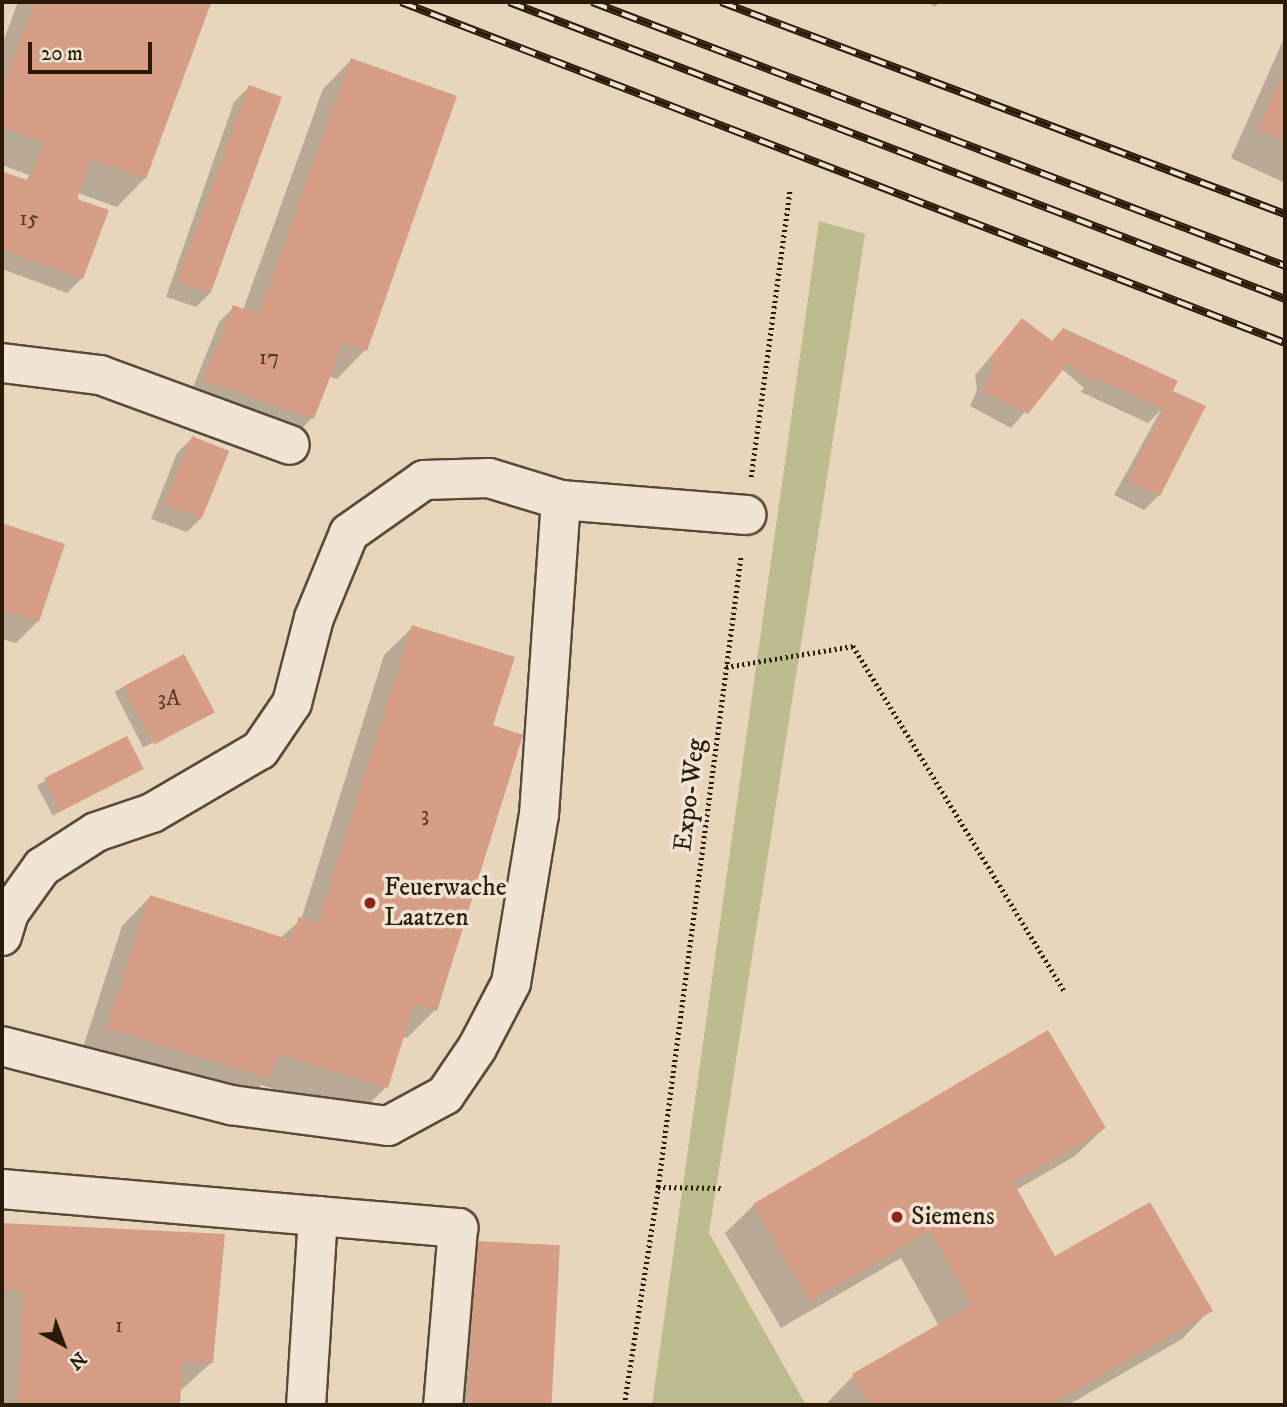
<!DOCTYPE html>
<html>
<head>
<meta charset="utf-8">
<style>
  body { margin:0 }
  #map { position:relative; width:1287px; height:1407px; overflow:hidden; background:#e6d4bb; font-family:"IM FELL DW Pica",serif }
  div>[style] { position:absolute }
  .green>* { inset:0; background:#bbbb8c }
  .shadow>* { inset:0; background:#0003; transform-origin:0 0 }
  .building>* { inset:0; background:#d69d86; transform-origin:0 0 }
  .path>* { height:4.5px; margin-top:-2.25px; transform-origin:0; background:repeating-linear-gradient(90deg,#2a1b09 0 2px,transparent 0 5.5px) }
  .roads { filter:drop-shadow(2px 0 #594936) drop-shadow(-2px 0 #594936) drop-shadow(0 2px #594936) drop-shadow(0 -2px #594936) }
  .minor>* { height:38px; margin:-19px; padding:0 19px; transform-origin:19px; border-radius:19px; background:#efe3d3 }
  .rail>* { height:8px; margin-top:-4px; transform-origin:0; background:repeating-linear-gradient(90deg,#efe3d3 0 16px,#2a1b09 0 32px); box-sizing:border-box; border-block:2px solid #2a1b09 }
  .dots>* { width:19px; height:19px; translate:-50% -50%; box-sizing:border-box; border:4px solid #efe3d3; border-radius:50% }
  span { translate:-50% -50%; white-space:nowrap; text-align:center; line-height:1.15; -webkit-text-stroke:7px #efe3d3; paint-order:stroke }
  .number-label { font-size:23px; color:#553c28 }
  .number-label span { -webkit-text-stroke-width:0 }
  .street-label { font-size:26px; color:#2a1b09 }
  .poi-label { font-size:26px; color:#2a1b09 }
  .left { translate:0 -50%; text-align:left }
  .frame { position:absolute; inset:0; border:4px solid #2a1b09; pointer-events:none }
  .north { position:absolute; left:28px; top:1309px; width:70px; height:70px; -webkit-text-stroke:5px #efe3d3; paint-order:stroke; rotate:139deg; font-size:19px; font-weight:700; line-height:28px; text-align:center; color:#2a1b09 }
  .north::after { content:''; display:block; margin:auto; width:24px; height:32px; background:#2a1b09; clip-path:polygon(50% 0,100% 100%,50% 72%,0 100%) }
  .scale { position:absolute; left:28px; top:42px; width:124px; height:32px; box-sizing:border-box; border:4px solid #2a1b09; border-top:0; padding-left:9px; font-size:21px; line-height:24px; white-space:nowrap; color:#2a1b09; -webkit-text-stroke:5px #efe3d3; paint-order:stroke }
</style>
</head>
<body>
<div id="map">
  <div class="green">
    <div style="clip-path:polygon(819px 221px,865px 234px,709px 1233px,806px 1405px,652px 1405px)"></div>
  </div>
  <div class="shadow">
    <div style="clip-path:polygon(18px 2px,209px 4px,145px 178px,117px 207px,78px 193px,82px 278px,67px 293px,2px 269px,2px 176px,26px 182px,29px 175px,2px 165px,2px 45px)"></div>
    <div style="clip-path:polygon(927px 2px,940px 2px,935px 7px)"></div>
    <div style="clip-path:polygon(1285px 36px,1285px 183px,1231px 158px)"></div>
    <div style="clip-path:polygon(351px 60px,365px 350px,337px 379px,328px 376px,312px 418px,297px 433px,190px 395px,219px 322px,234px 307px,243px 310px,323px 89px)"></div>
    <div style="clip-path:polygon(249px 87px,280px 98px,211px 292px,196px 307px,166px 297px,234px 102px)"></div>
    <div style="clip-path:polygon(1022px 320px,1052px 342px,1171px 392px,1159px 495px,1144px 510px,1114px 495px,1161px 410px,1148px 423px,1081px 392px,1084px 388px,1062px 369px,1011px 428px,970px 406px,977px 390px,975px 375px)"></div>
    <div style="clip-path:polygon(192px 438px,202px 517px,187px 532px,151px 519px,177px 453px)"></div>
    <div style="clip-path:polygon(2px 525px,63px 545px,38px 621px,16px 643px,2px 639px)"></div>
    <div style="clip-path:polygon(413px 627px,491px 726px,435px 1010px,407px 1038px,402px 1037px,386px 1087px,358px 1115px,261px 1085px,240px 1106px,80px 1057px,122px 926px,150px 897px,280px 938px,301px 920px,384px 655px)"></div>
    <div style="left:184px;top:656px;width:63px;height:78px;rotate:63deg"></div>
    <div style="left:126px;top:738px;width:34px;height:101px;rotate:62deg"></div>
    <div style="clip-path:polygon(1104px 1128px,1075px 1156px,1016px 1190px,1055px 1259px,1210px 1310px,1182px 1339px,1068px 1405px,825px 1405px,853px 1376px,939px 1326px,901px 1258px,781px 1328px,725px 1233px,754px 1205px)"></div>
    <div style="clip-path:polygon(2px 1225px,223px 1236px,212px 1362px,180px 1391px,179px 1405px,2px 1405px)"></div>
    <div style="clip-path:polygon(478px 1243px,559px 1247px,551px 1405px,443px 1405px,450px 1271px)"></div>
  </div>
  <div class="building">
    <div style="clip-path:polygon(34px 2px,211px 3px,146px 179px,91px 159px,77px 199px,109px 210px,83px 279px,2px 249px,4px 172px,30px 181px,44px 142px,2px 127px,2px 91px)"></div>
    <div style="clip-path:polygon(351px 58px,457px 96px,367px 351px,343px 343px,314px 419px,204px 380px,233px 305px,259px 314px)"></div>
    <div style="clip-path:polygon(1285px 69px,1285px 142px,1258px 130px)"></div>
    <div style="left:249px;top:85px;width:35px;height:209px;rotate:20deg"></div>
    <div style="clip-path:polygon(1022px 318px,1052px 341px,1063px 328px,1178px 381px,1173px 391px,1206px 406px,1160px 496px,1128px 480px,1164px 409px,1095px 377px,1091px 381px,1069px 362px,1028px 414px,984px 391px,992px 373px,993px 362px,989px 359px)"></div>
    <div style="left:192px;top:436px;width:40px;height:73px;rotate:22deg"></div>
    <div style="clip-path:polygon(2px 523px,65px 544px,39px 622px,2px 610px)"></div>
    <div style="clip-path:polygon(412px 625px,515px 657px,493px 725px,523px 735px,437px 1011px,414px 1004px,388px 1088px,278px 1054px,270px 1079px,107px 1028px,150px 895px,291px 940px,299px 917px,318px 923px)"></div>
    <div style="left:184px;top:654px;width:66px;height:69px;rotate:62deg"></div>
    <div style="left:127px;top:736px;width:37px;height:93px;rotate:63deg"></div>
    <div style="clip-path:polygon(1048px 1030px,1106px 1128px,1013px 1182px,1055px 1256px,1150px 1202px,1213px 1311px,1050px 1405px,870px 1405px,852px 1374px,972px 1305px,930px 1231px,810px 1301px,753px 1204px)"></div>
    <div style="clip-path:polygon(2px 1223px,225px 1234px,213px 1363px,183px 1362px,180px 1405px,18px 1405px,23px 1291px,2px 1290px)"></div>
    <div style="left:477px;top:1241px;width:83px;height:164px;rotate:3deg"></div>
  </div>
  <div class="path">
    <div style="left:751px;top:477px;width:290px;rotate:-82.3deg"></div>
    <div style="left:726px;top:667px;width:129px;rotate:-9.4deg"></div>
    <div style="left:853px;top:646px;width:404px;rotate:58.5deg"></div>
    <div style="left:658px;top:1187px;width:65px;rotate:0.9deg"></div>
    <div style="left:624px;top:1405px;width:221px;rotate:-81.1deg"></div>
    <div style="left:658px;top:1187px;width:637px;rotate:-82.52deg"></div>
  </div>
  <div class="roads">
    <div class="minor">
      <div style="left:2px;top:363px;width:99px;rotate:7deg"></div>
      <div style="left:100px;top:375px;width:202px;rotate:20.2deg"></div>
      <div style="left:561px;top:500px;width:186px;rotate:4.6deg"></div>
      <div style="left:2px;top:936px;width:24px;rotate:-73deg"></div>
      <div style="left:9px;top:913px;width:57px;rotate:-54.3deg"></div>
      <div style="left:42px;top:867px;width:64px;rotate:-32.9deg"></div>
      <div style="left:96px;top:832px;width:59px;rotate:-18.7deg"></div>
      <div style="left:152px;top:813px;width:125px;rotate:-30.3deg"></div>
      <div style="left:260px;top:750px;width:57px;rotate:-55.8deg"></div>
      <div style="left:292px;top:703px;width:88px;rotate:-75.5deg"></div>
      <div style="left:314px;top:618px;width:92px;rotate:-67.6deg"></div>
      <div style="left:349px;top:533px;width:92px;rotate:-35.2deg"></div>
      <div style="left:424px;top:480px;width:65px;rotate:-1.8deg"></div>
      <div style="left:489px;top:478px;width:75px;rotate:17deg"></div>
      <div style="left:561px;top:500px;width:315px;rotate:94deg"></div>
      <div style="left:539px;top:814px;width:171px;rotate:99.4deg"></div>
      <div style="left:511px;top:983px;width:73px;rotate:117.6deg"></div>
      <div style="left:477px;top:1048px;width:57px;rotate:124.2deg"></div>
      <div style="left:445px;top:1095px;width:65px;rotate:151.5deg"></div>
      <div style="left:388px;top:1126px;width:158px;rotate:-172.4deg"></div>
      <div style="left:231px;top:1105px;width:236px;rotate:-165.6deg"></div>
      <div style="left:2px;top:1189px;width:317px;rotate:4.9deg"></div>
      <div style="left:318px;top:1216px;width:189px;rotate:93.6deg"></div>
      <div style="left:318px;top:1216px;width:141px;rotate:4.9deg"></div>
      <div style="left:458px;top:1228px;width:178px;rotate:94.8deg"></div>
    </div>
  </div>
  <div class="rail">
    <div style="left:401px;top:2px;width:947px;rotate:21.09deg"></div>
    <div style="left:509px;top:2px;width:831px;rotate:20.94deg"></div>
    <div style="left:592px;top:2px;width:742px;rotate:20.85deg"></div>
    <div style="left:721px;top:2px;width:603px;rotate:20.6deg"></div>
  </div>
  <div class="dots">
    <div style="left:370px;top:903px;background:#8f2418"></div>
    <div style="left:897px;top:1217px;background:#8f2418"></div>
  </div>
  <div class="number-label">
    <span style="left:29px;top:219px">15</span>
    <span style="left:269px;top:358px">17</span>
    <span style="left:169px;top:699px">3A</span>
    <span style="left:425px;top:815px">3</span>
    <span style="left:119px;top:1326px">1</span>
  </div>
  <div class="street-label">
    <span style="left:690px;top:795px;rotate:-83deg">Expo-Weg</span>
  </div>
  <div class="poi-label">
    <span class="left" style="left:384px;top:903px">Feuerwache<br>Laatzen</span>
    <span class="left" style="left:911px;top:1217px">Siemens</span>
  </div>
  <div class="frame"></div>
  <div class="north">N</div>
  <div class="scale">20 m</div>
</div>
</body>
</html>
